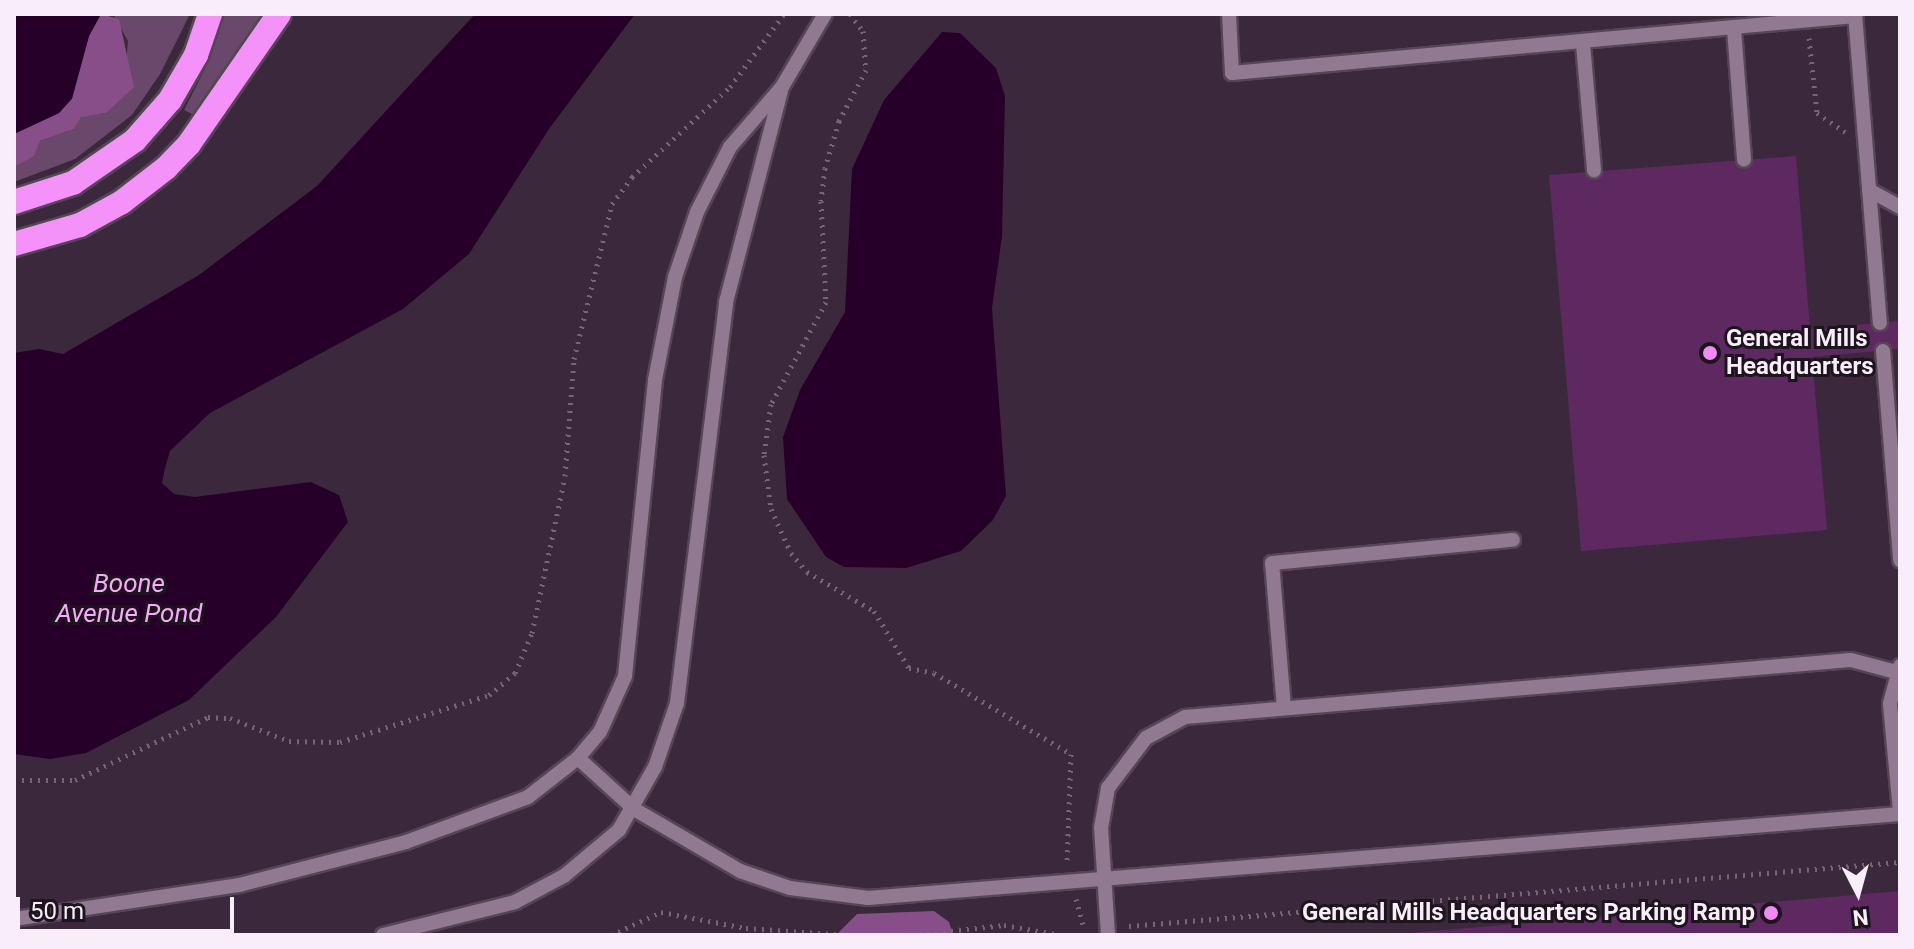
<!DOCTYPE html>
<html>
<head>
<meta charset="utf-8">
<style>
  body { margin:0 }
  #map { position:relative; width:1914px; height:949px; overflow:hidden; background:#3c283c; font-family:Roboto,sans-serif }
  div>[style] { position:absolute }
  .green>* { inset:0; background:#6a486b }
  .forest>* { inset:0; background:#874e89 }
  .water>* { inset:0; background:#270029 }
  .building>* { inset:0; background:#5e2961 }
  .path>* { height:5px; margin-top:-2.5px; transform-origin:0; background:repeating-linear-gradient(90deg,#776577 0 2px,transparent 0 8px) }
  .roads { filter:drop-shadow(2px 0 #564557) drop-shadow(-2px 0 #564557) drop-shadow(0 2px #564557) drop-shadow(0 -2px #564557) }
  .lane>* { height:14px; margin:-7px; padding:0 7px; transform-origin:7px; border-radius:7px; background:#907991 }
  .highway>* { height:24px; margin:-12px; padding:0 12px; transform-origin:12px; border-radius:12px; background:#f592f9 }
  .dots>* { width:22px; height:22px; translate:-50% -50%; box-sizing:border-box; border:4px solid #1d151e; border-radius:50% }
  span { translate:-50% -50%; white-space:nowrap; text-align:center; line-height:1.15; -webkit-text-stroke:6px #1d151e; paint-order:stroke }
  .poi-label { font-size:24px; color:#faedfa; font-weight:700 }
  .left { translate:0 -50%; text-align:left }
  .right { translate:-100% -50%; text-align:right }
  .water-label { font-size:26px; color:#f9a9fb; font-style:italic }
  .frame { position:absolute; inset:0; border:16px solid #faedfa; pointer-events:none }
  .north { position:absolute; left:1818px; top:853px; width:80px; height:80px; -webkit-text-stroke:6px #1d151e; paint-order:stroke; rotate:174deg; font-size:22px; font-weight:700; line-height:32px; text-align:center; color:#faedfa }
  .north::after { content:''; display:block; margin:auto; width:28px; height:36px; background:#faedfa; clip-path:polygon(50% 0,100% 100%,50% 72%,0 100%) }
  .scale { position:absolute; left:16px; top:897px; width:218px; height:36px; box-sizing:border-box; border:4px solid #faedfa; border-top:0; padding-left:10px; font-size:24px; line-height:28px; white-space:nowrap; color:#faedfa; -webkit-text-stroke:6px #1d151e; paint-order:stroke }
</style>
</head>
<body>
<div id="map">
  <div class="green">
    <div style="clip-path:polygon(113px 14px,190px 14px,160px 74px,132px 115px,75px 159px,14px 182px,14px 167px,40px 141px,74px 129px,81px 116px,106px 113px,126px 66px,128px 41px)"></div>
    <div style="clip-path:polygon(224px 14px,262px 14px,194px 115px,184px 110px,210px 59px)"></div>
  </div>
  <div class="forest">
    <div style="clip-path:polygon(101px 14px,119px 19px,134px 87px,106px 113px,81px 117px,74px 129px,40px 141px,34px 156px,14px 167px,14px 134px,59px 113px,72px 99px,89px 36px)"></div>
    <div style="clip-path:polygon(934px 911px,949px 922px,953px 935px,836px 935px,857px 914px)"></div>
  </div>
  <div class="water">
    <div style="clip-path:polygon(14px 14px,101px 14px,89px 36px,72px 98px,59px 113px,14px 134px)"></div>
    <div style="clip-path:polygon(475px 14px,635px 14px,549px 129px,469px 254px,403px 309px,210px 413px,170px 451px,165px 468px,162px 483px,174px 494px,195px 497px,311px 482px,339px 495px,348px 522px,276px 617px,189px 700px,86px 753px,50px 759px,14px 754px,14px 353px,39px 349px,63px 354px,199px 275px,317px 186px)"></div>
    <div style="clip-path:polygon(942px 32px,960px 33px,996px 68px,1005px 96px,1002px 236px,992px 308px,1006px 496px,993px 520px,961px 551px,906px 568px,844px 567px,826px 557px,787px 499px,783px 437px,800px 390px,845px 312px,852px 169px,884px 100px)"></div>
  </div>
  <div class="building">
    <div style="clip-path:polygon(1796px 156px,1810px 329px,1900px 321px,1900px 349px,1812px 357px,1827px 530px,1581px 551px,1549px 175px)"></div>
    <div style="clip-path:polygon(1900px 891px,1900px 935px,1410px 935px,1410px 933px)"></div>
  </div>
  <div class="path">
    <div style="left:850px;top:14px;width:21px;rotate:53deg"></div>
    <div style="left:863px;top:31px;width:39px;rotate:86deg"></div>
    <div style="left:866px;top:70px;width:58px;rotate:117.9deg"></div>
    <div style="left:839px;top:121px;width:49px;rotate:106.6deg"></div>
    <div style="left:825px;top:168px;width:33px;rotate:97deg"></div>
    <div style="left:821px;top:201px;width:101px;rotate:87.2deg"></div>
    <div style="left:826px;top:302px;width:116px;rotate:118.3deg"></div>
    <div style="left:771px;top:404px;width:51px;rotate:97.8deg"></div>
    <div style="left:764px;top:455px;width:54px;rotate:82.6deg"></div>
    <div style="left:771px;top:509px;width:48px;rotate:65.6deg"></div>
    <div style="left:791px;top:553px;width:25px;rotate:50deg"></div>
    <div style="left:807px;top:572px;width:78px;rotate:30.2deg"></div>
    <div style="left:874px;top:611px;width:67px;rotate:58.4deg"></div>
    <div style="left:909px;top:668px;width:25px;rotate:11deg"></div>
    <div style="left:934px;top:673px;width:159px;rotate:30.6deg"></div>
    <div style="left:1071px;top:754px;width:109px;rotate:92.1deg"></div>
    <div style="left:1809px;top:38px;width:75px;rotate:83.9deg"></div>
    <div style="left:1817px;top:113px;width:34px;rotate:34deg"></div>
    <div style="left:14px;top:780px;width:61px"></div>
    <div style="left:75px;top:780px;width:147px;rotate:-25.3deg"></div>
    <div style="left:208px;top:717px;width:22px;rotate:3deg"></div>
    <div style="left:230px;top:718px;width:63px;rotate:21.3deg"></div>
    <div style="left:289px;top:741px;width:51px;rotate:1.1deg"></div>
    <div style="left:340px;top:742px;width:156px;rotate:-17.5deg"></div>
    <div style="left:489px;top:695px;width:34px;rotate:-40deg"></div>
    <div style="left:515px;top:673px;width:43px;rotate:-67deg"></div>
    <div style="left:532px;top:633px;width:160px;rotate:-78.1deg"></div>
    <div style="left:565px;top:476px;width:117px;rotate:-85.6deg"></div>
    <div style="left:574px;top:359px;width:160px;rotate:-76.2deg"></div>
    <div style="left:612px;top:204px;width:34px;rotate:-53deg"></div>
    <div style="left:632px;top:177px;width:133px;rotate:-42.6deg"></div>
    <div style="left:730px;top:87px;width:91px;rotate:-53.5deg"></div>
    <div style="left:1076px;top:899px;width:30px;rotate:75deg"></div>
    <div style="left:1129px;top:926px;width:774px;rotate:-4.75deg"></div>
    <div style="left:611px;top:935px;width:55px;rotate:-24.7deg"></div>
    <div style="left:661px;top:912px;width:86px;rotate:10.7deg"></div>
    <div style="left:746px;top:928px;width:99px;rotate:4deg"></div>
    <div style="left:911px;top:935px;width:94px;rotate:-6.1deg"></div>
    <div style="left:1004px;top:925px;width:57px;rotate:10.1deg"></div>
  </div>
  <div class="roads">
    <div class="lane">
      <div style="left:1229px;top:14px;width:59px;rotate:87.1deg"></div>
      <div style="left:1232px;top:73px;width:626px;rotate:-5.23deg"></div>
      <div style="left:1855px;top:14px;width:310px;rotate:85.4deg"></div>
      <div style="left:1734px;top:29px;width:131px;rotate:85.6deg"></div>
      <div style="left:1583px;top:44px;width:127px;rotate:85deg"></div>
      <div style="left:1869px;top:190px;width:35px;rotate:29deg"></div>
      <div style="left:1883px;top:351px;width:210px;rotate:85.3deg"></div>
      <div style="left:1900px;top:666px;width:39px;rotate:105deg"></div>
      <div style="left:1890px;top:704px;width:107px;rotate:84.7deg"></div>
      <div style="left:1284px;top:708px;width:145px;rotate:-94.7deg"></div>
      <div style="left:1272px;top:563px;width:242px;rotate:-5.5deg"></div>
      <div style="left:578px;top:758px;width:76px;rotate:42.3deg"></div>
      <div style="left:634px;top:809px;width:123px;rotate:30.3deg"></div>
      <div style="left:740px;top:871px;width:53px;rotate:18.8deg"></div>
      <div style="left:790px;top:888px;width:79px;rotate:7.3deg"></div>
      <div style="left:868px;top:898px;width:1035px;rotate:-4.65deg"></div>
      <div style="left:14px;top:919px;width:228px;rotate:-8.6deg"></div>
      <div style="left:239px;top:885px;width:172px;rotate:-14.4deg"></div>
      <div style="left:406px;top:842px;width:130px;rotate:-20.2deg"></div>
      <div style="left:528px;top:797px;width:63px;rotate:-38deg"></div>
      <div style="left:578px;top:758px;width:34px;rotate:-50deg"></div>
      <div style="left:600px;top:732px;width:61px;rotate:-65.9deg"></div>
      <div style="left:625px;top:676px;width:298px;rotate:-84.2deg"></div>
      <div style="left:655px;top:380px;width:105px;rotate:-79deg"></div>
      <div style="left:675px;top:277px;width:69px;rotate:-71.3deg"></div>
      <div style="left:697px;top:212px;width:73px;rotate:-63.1deg"></div>
      <div style="left:730px;top:147px;width:79px;rotate:-49.1deg"></div>
      <div style="left:782px;top:87px;width:85px;rotate:-59.5deg"></div>
      <div style="left:383px;top:935px;width:136px;rotate:-14deg"></div>
      <div style="left:515px;top:902px;width:55px;rotate:-28deg"></div>
      <div style="left:564px;top:876px;width:72px;rotate:-39.9deg"></div>
      <div style="left:619px;top:830px;width:73px;rotate:-60.3deg"></div>
      <div style="left:655px;top:767px;width:68px;rotate:-71deg"></div>
      <div style="left:677px;top:703px;width:404px;rotate:-83deg"></div>
      <div style="left:726px;top:302px;width:218px;rotate:-75.4deg"></div>
      <div style="left:1108px;top:935px;width:107px;rotate:-93.7deg"></div>
      <div style="left:1101px;top:828px;width:41px;rotate:-80.1deg"></div>
      <div style="left:1108px;top:788px;width:63px;rotate:-52.8deg"></div>
      <div style="left:1146px;top:738px;width:44px;rotate:-28.3deg"></div>
      <div style="left:1185px;top:717px;width:668px;rotate:-4.89deg"></div>
      <div style="left:1851px;top:660px;width:51px;rotate:14.9deg"></div>
    </div>
    <div class="highway">
      <div style="left:14px;top:202px;width:62px;rotate:-17.9deg"></div>
      <div style="left:73px;top:183px;width:75px;rotate:-34.7deg"></div>
      <div style="left:135px;top:140px;width:53px;rotate:-48.8deg"></div>
      <div style="left:170px;top:100px;width:52px;rotate:-60deg"></div>
      <div style="left:196px;top:55px;width:43px;rotate:-71.1deg"></div>
      <div style="left:14px;top:244px;width:69px;rotate:-16.1deg"></div>
      <div style="left:80px;top:225px;width:48px;rotate:-28.7deg"></div>
      <div style="left:122px;top:202px;width:56px;rotate:-37.7deg"></div>
      <div style="left:166px;top:168px;width:33px;rotate:-46deg"></div>
      <div style="left:189px;top:144px;width:158px;rotate:-55.3deg"></div>
    </div>
  </div>
  <div class="dots">
    <div style="left:1710px;top:353px;background:#f08bf5"></div>
    <div style="left:1771px;top:913px;background:#f08bf5"></div>
  </div>
  <div class="poi-label">
    <span class="left" style="left:1726px;top:353px">General Mills<br>Headquarters</span>
    <span class="right" style="left:1755px;top:913px">General Mills Headquarters Parking Ramp</span>
  </div>
  <div class="water-label">
    <span style="left:129px;top:599px">Boone<br>Avenue Pond</span>
  </div>
  <div class="frame"></div>
  <div class="north">N</div>
  <div class="scale">50 m</div>
</div>
</body>
</html>
